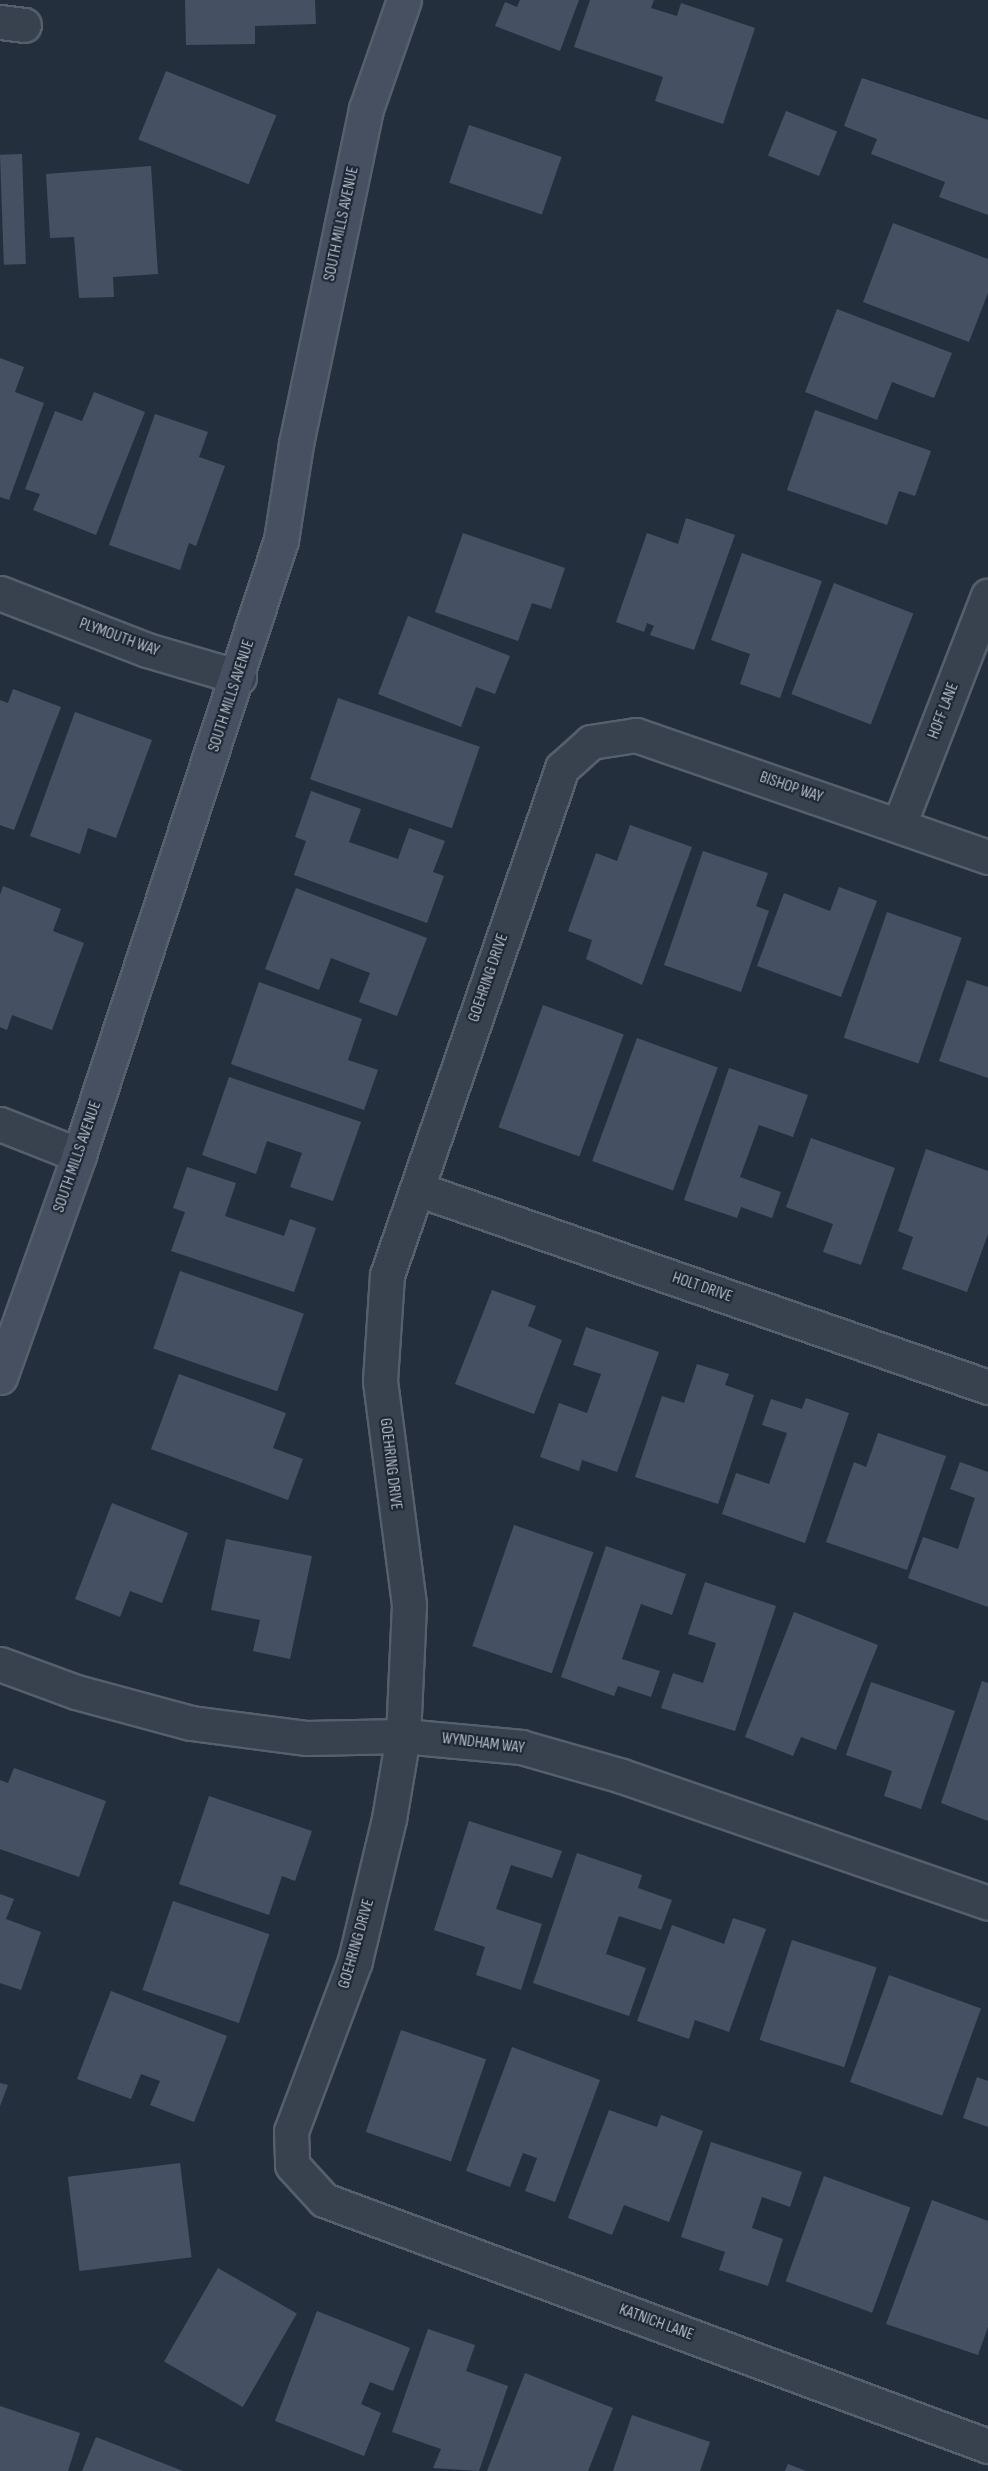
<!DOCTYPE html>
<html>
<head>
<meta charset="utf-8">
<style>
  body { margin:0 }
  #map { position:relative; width:988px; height:2471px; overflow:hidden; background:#242f3e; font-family:"Sofia Sans Condensed",sans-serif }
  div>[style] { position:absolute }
  .building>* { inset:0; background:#455162; transform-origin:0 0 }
  .roads { filter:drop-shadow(2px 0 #565f6c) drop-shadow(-2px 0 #565f6c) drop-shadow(0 2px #565f6c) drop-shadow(0 -2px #565f6c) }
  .street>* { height:33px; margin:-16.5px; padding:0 16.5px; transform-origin:16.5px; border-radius:16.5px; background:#38414e }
  .secondary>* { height:33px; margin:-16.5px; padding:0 16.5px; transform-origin:16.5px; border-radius:16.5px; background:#465061 }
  span { translate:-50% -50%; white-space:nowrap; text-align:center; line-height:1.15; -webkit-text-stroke:4.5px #1d2633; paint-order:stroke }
  .street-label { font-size:16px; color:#b4bcc9 }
</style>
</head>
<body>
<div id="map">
  <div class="building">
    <div style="clip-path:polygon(185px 0,315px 0,316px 24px,255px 26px,255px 44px,186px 45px)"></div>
    <div style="clip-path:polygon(520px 0,579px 0,560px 51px,495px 26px,505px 2px,517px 7px)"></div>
    <div style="clip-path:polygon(590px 0,654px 0,651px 8px,677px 16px,681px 3px,755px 28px,723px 124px,655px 101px,663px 77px,574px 47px)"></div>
    <div style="left:166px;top:71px;width:119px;height:74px;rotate:22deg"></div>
    <div style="clip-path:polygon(862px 78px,988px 120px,988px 215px,939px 197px,945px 182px,871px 154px,877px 139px,844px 126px)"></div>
    <div style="left:786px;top:111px;width:55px;height:48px;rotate:22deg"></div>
    <div style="left:469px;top:125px;width:98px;height:61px;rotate:19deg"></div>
    <div style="left:22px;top:154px;width:110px;height:22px;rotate:88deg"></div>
    <div style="clip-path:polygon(151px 166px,158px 274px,113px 277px,114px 297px,79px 298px,74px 237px,50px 238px,46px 174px)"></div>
    <div style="clip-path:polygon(893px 223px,988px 259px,988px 293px,969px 342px,863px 302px)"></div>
    <div style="clip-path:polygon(837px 309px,952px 353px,934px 398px,892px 382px,877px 420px,805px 392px)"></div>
    <div style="clip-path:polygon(0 358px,24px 367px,15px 392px,44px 403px,9px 500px,0 497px)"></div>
    <div style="clip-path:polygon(94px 392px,145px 412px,96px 535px,33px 510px,40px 494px,25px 489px,55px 411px,82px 421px)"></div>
    <div style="clip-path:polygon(815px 410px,931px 451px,915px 496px,899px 491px,887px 525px,787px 490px)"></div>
    <div style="clip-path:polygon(155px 414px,208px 432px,199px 457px,225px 466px,196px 546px,189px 543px,180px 570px,109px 545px)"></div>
    <div style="clip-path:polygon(686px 518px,735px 535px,694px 650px,650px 635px,654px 626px,647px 623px,644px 632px,616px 622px,647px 533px,678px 544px)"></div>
    <div style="clip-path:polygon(463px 533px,565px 568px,551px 609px,532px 603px,518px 641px,435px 612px)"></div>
    <div style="clip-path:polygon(742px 553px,822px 581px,780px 698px,740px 684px,750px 654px,711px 640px)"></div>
    <div style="left:834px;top:583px;width:85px;height:119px;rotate:21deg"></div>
    <div style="clip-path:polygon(408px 616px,510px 656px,495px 694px,476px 687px,461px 727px,378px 694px)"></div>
    <div style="clip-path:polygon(13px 689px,61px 707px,14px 830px,0 825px,0 700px,8px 703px)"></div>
    <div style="left:338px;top:698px;width:150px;height:86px;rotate:19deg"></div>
    <div style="clip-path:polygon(75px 712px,152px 740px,116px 838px,88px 828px,80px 854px,30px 836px)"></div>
    <div style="clip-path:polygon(311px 791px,361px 809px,349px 842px,398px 859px,409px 828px,445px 841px,433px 872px,444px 876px,427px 923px,294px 875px,306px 841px,295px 837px)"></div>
    <div style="clip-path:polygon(630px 825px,692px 847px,642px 985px,586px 959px,592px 940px,568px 931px,596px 853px,617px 861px)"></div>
    <div style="clip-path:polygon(703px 851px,768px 873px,756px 906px,769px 911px,741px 992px,664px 965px)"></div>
    <div style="clip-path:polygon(3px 886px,61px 909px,53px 931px,84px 943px,52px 1030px,12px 1015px,7px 1030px,0 1027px,0 895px)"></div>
    <div style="clip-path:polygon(839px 887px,877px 901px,841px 997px,757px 966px,784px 893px,830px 911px)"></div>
    <div style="clip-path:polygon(296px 888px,427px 938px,397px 1016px,359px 1002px,370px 973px,331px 958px,319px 990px,265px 969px)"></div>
    <div style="left:887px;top:912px;width:79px;height:133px;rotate:19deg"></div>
    <div style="clip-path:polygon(967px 980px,988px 987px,988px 1078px,939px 1061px)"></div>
    <div style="clip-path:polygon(259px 982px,362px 1019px,348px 1060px,378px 1070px,364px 1110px,231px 1064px)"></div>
    <div style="left:543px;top:1005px;width:86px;height:130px;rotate:20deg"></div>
    <div style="left:637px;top:1038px;width:86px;height:131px;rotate:20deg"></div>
    <div style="clip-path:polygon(729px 1068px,808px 1095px,793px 1137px,759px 1125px,740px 1177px,781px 1192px,772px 1218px,741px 1207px,737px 1218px,684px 1200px)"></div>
    <div style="clip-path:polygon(229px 1077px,361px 1122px,333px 1201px,290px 1187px,302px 1153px,267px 1141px,256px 1174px,202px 1155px)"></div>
    <div style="clip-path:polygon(811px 1138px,895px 1168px,861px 1265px,823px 1252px,833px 1224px,786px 1207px)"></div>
    <div style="clip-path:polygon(926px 1149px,988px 1171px,988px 1234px,967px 1292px,902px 1269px,913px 1237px,898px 1231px)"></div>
    <div style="clip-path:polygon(187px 1167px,236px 1183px,225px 1216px,284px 1236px,290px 1219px,316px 1228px,294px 1292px,171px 1251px,185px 1212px,173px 1208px)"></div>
    <div style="left:180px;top:1271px;width:131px;height:82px;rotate:19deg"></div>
    <div style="clip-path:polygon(492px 1290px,536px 1306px,528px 1326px,562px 1340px,534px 1414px,455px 1384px)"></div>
    <div style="clip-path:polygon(586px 1327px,659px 1352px,617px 1472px,582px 1460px,579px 1471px,540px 1457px,559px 1403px,587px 1413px,601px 1374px,573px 1365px)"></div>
    <div style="clip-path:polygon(697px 1364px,729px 1374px,725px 1385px,754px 1395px,718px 1504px,635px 1477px,662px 1396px,684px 1403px)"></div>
    <div style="clip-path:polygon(179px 1374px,286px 1413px,273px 1448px,303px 1459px,288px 1500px,151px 1449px)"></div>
    <div style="clip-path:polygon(806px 1398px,849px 1413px,805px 1543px,722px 1514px,736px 1473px,769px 1484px,787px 1433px,762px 1425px,771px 1399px,802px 1409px)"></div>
    <div style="clip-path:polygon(878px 1433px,946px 1456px,907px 1570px,826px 1542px,854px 1462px,866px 1467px)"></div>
    <div style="clip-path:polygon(960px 1462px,988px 1472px,988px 1607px,908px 1578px,923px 1537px,958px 1549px,975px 1498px,950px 1489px)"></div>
    <div style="clip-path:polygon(112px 1503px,188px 1533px,162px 1603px,130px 1591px,120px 1617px,75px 1599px)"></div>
    <div style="left:514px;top:1525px;width:84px;height:128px;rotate:19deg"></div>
    <div style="clip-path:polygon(226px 1539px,312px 1556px,290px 1659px,253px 1651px,260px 1620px,211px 1610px)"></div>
    <div style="clip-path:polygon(606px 1546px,686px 1574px,672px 1615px,641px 1604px,622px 1659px,660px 1671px,651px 1697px,618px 1686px,614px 1696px,561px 1677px)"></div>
    <div style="clip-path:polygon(705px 1582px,776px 1606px,735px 1731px,661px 1708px,673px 1673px,703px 1683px,716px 1643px,688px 1634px)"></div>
    <div style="clip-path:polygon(794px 1612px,878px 1645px,836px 1750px,801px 1737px,793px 1756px,745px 1737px)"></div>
    <div style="clip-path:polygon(982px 1681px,988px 1683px,988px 1821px,941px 1803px)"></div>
    <div style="clip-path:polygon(871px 1682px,955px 1711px,921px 1809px,884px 1796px,892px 1771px,846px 1755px)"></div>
    <div style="clip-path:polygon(14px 1768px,106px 1801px,79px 1877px,0 1849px,0 1780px,8px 1783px)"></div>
    <div style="clip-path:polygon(209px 1796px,312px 1831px,295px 1881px,282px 1876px,269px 1915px,179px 1884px)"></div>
    <div style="clip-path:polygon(469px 1821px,562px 1851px,552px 1878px,511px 1865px,496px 1909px,542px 1924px,521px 1990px,476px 1975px,485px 1947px,434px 1930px)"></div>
    <div style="clip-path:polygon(577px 1853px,642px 1875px,638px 1888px,672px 1900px,661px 1930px,619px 1916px,606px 1954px,646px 1968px,629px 2016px,533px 1983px)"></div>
    <div style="clip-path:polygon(0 1894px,14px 1899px,6px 1919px,41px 1932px,21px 1990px,0 1983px)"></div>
    <div style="left:173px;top:1901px;width:102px;height:94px;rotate:19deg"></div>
    <div style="clip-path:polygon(733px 1918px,766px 1929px,729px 2032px,695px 2020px,689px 2039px,637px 2021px,672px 1925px,724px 1944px)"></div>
    <div style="left:792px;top:1940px;width:89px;height:105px;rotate:18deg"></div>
    <div style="left:889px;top:1975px;width:98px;height:114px;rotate:20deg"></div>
    <div style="clip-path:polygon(111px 1991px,227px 2036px,194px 2122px,150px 2105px,160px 2081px,141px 2074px,131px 2099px,77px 2079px)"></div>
    <div style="left:401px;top:2030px;width:90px;height:108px;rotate:19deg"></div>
    <div style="clip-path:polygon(512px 2047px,600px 2080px,555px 2202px,525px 2191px,537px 2158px,523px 2153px,510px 2187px,466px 2171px)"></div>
    <div style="clip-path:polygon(977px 2077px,988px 2081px,988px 2127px,963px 2118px)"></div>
    <div style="clip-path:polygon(0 2083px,8px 2085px,0 2106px)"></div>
    <div style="clip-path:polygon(609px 2110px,657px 2127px,661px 2115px,703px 2131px,669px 2222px,624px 2205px,612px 2235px,568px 2218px)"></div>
    <div style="clip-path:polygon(711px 2142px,802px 2172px,790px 2207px,762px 2197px,752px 2228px,783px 2239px,768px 2286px,719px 2270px,725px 2252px,681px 2237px)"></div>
    <div style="left:180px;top:2163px;width:95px;height:113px;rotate:83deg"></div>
    <div style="left:824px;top:2176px;width:92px;height:112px;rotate:20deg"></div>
    <div style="clip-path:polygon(932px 2200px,988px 2221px,988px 2327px,978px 2355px,886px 2324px)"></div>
    <div style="left:218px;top:2268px;width:91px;height:108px;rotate:30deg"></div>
    <div style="clip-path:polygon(317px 2311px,410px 2348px,393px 2391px,370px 2382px,361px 2404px,381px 2413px,364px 2456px,275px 2421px)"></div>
    <div style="clip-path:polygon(428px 2329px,475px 2345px,466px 2371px,508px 2386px,479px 2471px,433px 2468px,441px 2449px,392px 2432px)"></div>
    <div style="clip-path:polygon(525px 2373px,613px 2408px,588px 2471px,487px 2471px)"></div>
    <div style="clip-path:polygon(0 2406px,80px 2433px,68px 2471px,0 2471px)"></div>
    <div style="clip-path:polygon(632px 2415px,710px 2442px,700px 2471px,613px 2471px)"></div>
    <div style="clip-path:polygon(96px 2437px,183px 2471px,82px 2471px)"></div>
    <div style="clip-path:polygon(788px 2464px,806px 2471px,785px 2471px)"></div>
  </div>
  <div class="roads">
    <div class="street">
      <div style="left:0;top:22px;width:24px;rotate:7deg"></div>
      <div style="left:0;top:593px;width:158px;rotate:21.2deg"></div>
      <div style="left:147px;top:650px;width:96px;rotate:16.4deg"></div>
      <div style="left:899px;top:825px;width:246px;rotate:-68.8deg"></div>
      <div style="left:988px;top:857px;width:373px;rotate:-160.9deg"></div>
      <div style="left:636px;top:735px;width:46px;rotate:171.2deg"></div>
      <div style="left:591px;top:742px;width:39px;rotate:138deg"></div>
      <div style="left:562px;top:768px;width:536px;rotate:109.04deg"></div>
      <div style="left:387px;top:1275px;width:106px;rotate:93.8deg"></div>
      <div style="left:380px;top:1381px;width:226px;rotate:82.6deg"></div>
      <div style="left:409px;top:1605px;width:131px;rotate:92.6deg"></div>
      <div style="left:403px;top:1736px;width:84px;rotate:99.6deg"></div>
      <div style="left:389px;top:1819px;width:146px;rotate:103.5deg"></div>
      <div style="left:355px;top:1961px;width:182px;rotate:110.6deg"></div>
      <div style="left:291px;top:2131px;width:34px;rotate:88deg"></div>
      <div style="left:292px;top:2165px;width:47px;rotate:47.6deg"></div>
      <div style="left:324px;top:2200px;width:708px;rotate:20.33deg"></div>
      <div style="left:0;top:1124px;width:85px;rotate:21.4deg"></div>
      <div style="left:417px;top:1189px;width:604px;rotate:19.12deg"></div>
      <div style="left:0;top:1664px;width:81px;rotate:20.2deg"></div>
      <div style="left:76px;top:1692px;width:119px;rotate:15.1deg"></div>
      <div style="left:191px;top:1723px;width:117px;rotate:7.4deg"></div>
      <div style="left:307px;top:1738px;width:96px;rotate:-1.2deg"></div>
      <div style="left:403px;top:1736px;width:119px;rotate:5.3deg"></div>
      <div style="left:521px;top:1747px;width:105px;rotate:16deg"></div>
      <div style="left:622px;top:1776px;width:387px;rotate:19.1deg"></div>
    </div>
    <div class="secondary">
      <div style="left:0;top:1377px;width:236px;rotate:-70.4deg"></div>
      <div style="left:79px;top:1155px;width:647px;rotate:-71.82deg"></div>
      <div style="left:281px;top:540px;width:97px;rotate:-81.1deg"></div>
      <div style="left:296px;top:444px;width:342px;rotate:-78.2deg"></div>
      <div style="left:366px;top:109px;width:115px;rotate:-70.8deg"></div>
    </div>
  </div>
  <div class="street-label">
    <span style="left:342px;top:224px;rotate:-78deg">SOUTH MILLS AVENUE</span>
    <span style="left:119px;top:638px;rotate:20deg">PLYMOUTH WAY</span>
    <span style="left:232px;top:696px;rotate:-72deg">SOUTH MILLS AVENUE</span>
    <span style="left:944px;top:711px;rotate:-69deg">HOFF LANE</span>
    <span style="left:791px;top:788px;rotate:19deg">BISHOP WAY</span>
    <span style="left:489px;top:978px;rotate:-71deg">GOEHRING DRIVE</span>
    <span style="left:78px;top:1157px;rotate:-71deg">SOUTH MILLS AVENUE</span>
    <span style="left:702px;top:1288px;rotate:19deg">HOLT DRIVE</span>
    <span style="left:390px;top:1464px;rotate:83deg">GOEHRING DRIVE</span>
    <span style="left:483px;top:1744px;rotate:7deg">WYNDHAM WAY</span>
    <span style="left:357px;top:1944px;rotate:-74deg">GOEHRING DRIVE</span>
    <span style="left:656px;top:2323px;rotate:20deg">KATNICH LANE</span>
  </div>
</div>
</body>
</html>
